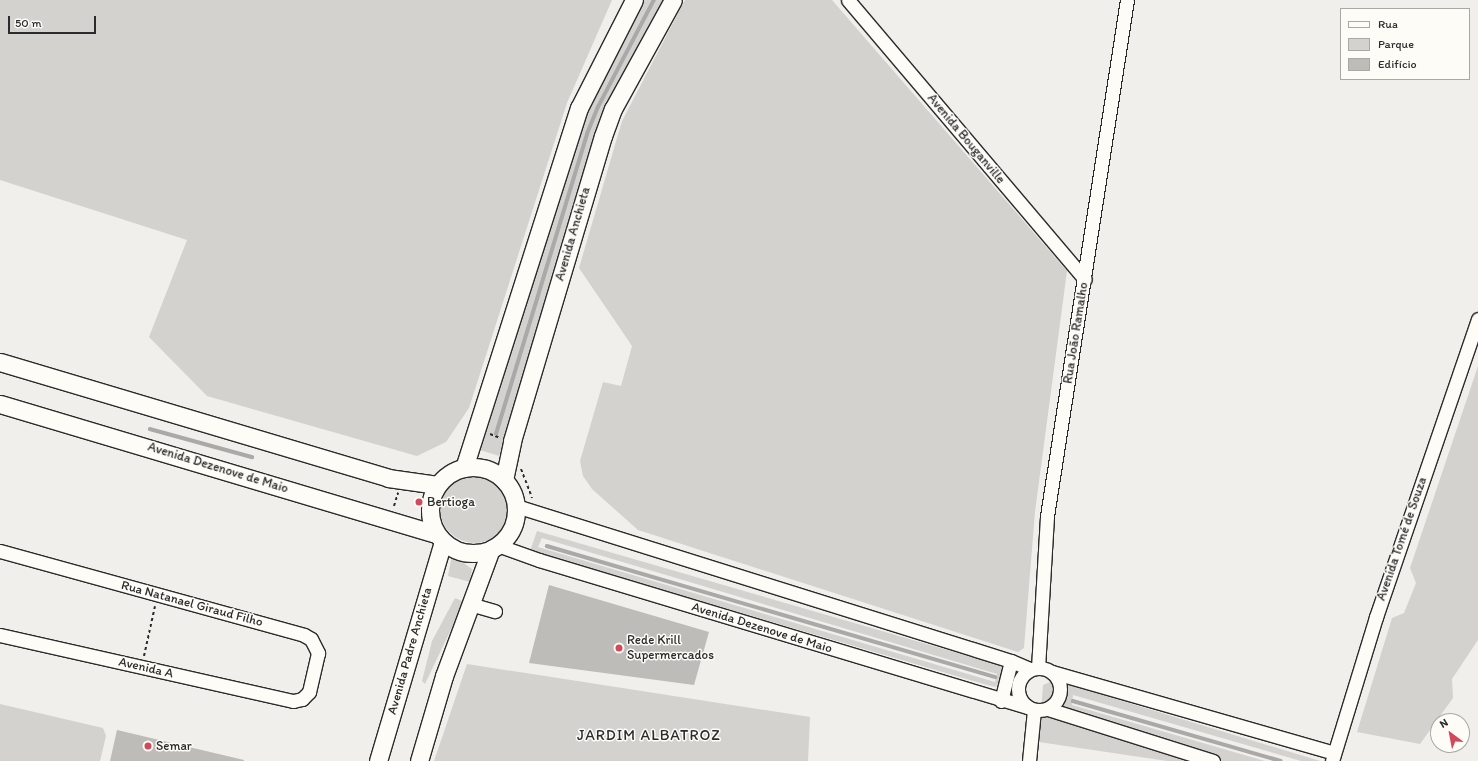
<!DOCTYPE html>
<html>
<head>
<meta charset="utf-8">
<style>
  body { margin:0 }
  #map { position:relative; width:1478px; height:761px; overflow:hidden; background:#f0efeb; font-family:Itim,sans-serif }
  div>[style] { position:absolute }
  .green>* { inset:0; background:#d3d2cf }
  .round { border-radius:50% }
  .stream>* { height:3.5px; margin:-1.75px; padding:0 1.75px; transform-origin:1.75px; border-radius:1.75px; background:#aaa9a7 }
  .building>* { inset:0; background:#bdbcb8 }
  .path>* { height:2px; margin-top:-1px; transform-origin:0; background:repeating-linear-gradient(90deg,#2b2b2b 0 3px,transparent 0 6px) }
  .roads { filter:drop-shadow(1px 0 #2b2b2b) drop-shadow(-1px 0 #2b2b2b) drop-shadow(0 1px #2b2b2b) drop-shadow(0 -1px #2b2b2b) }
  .minor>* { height:13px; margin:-6.5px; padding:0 6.5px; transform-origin:6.5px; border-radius:6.5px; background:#fdfcf7 }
  .minor>.ring { margin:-6.5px; padding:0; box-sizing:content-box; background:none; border:13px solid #fdfcf7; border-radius:50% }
  .major>* { height:17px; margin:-8.5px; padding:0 8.5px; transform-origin:8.5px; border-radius:8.5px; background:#fdfcf7 }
  .major>.ring { margin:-8.5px; padding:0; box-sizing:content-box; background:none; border:17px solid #fdfcf7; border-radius:50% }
  .dots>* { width:11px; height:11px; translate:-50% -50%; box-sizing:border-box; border:2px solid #fdfcf7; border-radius:50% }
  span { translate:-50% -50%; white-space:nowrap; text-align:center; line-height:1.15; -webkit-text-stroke:3px #fdfcf7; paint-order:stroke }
  .street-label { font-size:13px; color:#2b2b2b }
  .poi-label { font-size:13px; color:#2b2b2b }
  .left { translate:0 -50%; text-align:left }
  .quarter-label { font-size:15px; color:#2b2b2b; letter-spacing:1px }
  .legend { position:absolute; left:1340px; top:8px; width:130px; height:72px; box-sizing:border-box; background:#fdfcf7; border:1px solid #a9a8a5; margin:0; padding:5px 7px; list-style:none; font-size:12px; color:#2b2b2b }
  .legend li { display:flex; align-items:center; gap:8px; height:20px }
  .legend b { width:20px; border:1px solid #a9a8a5 }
  .north { position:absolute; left:1430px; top:713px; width:40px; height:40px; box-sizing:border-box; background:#fdfcf7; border:1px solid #a9a8a5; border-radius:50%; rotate:328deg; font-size:11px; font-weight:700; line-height:16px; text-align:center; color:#2b2b2b }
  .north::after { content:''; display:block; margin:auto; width:14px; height:18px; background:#d1495b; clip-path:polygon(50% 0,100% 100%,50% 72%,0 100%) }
  .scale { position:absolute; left:8px; top:16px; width:88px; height:18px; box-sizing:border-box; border:2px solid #2b2b2b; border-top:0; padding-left:5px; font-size:12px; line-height:14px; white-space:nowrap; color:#2b2b2b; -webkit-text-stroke:3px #fdfcf7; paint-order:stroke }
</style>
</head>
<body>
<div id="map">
  <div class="green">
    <div style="clip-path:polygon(0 0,612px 0,567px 103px,469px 408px,446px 442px,417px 456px,207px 396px,149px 337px,187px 240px,0 180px)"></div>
    <div style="clip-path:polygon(643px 0,664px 0,592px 143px,499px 456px,480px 450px,573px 143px,594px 92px)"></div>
    <div style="clip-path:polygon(685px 0,832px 0,1067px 271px,1035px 512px,1024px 648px,1018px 652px,638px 530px,592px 489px,583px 476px,580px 461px,603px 382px,621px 386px,632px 346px,579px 268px,622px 121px)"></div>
    <div style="clip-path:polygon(1478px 366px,1478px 640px,1452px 679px,1453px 698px,1420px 744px,1357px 732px,1392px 618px,1404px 613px,1416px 583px,1410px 568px)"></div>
    <div class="round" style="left:440px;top:473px;width:70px;height:70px"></div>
    <div style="clip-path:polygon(evenodd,537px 531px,992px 663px,1001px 666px,1004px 672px,996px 687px,987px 685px,530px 551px,537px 531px,542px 538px,997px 674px,995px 682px,538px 547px,542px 538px)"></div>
    <div style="clip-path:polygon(452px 555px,472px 569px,470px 582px,448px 576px)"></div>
    <div style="clip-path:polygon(455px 598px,464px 602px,425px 684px,422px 681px,432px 641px)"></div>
    <div style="clip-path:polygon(467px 664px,810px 717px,808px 761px,434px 761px)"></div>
    <div style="clip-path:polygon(1050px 682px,1063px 683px,1320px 761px,1301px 761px,1073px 695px,1072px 705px,1265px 761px,1167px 761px,1039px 742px,1043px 685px)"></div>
    <div style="clip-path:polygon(0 704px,103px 728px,106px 736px,100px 761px,0 761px)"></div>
  </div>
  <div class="stream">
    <div style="left:150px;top:429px;width:106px;rotate:15.4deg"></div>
    <div style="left:496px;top:434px;width:313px;rotate:-73.1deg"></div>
    <div style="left:587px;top:134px;width:29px;rotate:-68deg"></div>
    <div style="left:598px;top:107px;width:121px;rotate:-62.4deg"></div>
    <div style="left:547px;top:546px;width:467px;rotate:16.3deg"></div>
    <div style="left:1073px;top:701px;width:216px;rotate:16.1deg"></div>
  </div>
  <div class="building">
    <div style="clip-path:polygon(549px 585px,709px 632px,694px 685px,529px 663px)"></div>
    <div style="clip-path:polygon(117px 730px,244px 760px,244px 761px,110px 761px)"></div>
  </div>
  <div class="path">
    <div style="left:490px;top:434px;width:9px;rotate:21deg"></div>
    <div style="left:521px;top:469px;width:31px;rotate:69deg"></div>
    <div style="left:441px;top:471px;width:11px;rotate:-38deg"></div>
    <div style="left:394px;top:506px;width:14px;rotate:-73deg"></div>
    <div style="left:144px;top:656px;width:51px;rotate:-77.6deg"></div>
  </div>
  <div class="roads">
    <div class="minor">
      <div style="left:848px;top:0;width:366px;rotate:49.7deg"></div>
      <div style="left:516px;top:506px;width:519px;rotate:17.39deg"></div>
      <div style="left:1011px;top:661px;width:21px;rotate:23deg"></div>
      <div style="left:497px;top:545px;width:45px;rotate:19.7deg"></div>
      <div style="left:539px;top:560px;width:510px;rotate:16.76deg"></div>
      <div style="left:0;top:551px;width:315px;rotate:15.4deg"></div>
      <div style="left:304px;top:635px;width:8px;rotate:30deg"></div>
      <div style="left:311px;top:639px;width:16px;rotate:63deg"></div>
      <div style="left:318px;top:653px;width:40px;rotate:103deg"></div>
      <div style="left:309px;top:692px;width:10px;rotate:135deg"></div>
      <div style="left:302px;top:699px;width:9px;rotate:167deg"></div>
      <div style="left:293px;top:701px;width:300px;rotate:-167.3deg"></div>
      <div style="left:470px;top:604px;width:26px;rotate:16deg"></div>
      <div class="ring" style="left:1018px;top:668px;width:29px;height:29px"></div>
      <div style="left:1038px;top:668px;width:152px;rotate:-86.6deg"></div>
      <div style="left:1047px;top:516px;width:522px;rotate:-81.19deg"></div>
      <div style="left:1052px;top:672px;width:293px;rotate:16deg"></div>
      <div style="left:1001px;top:701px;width:41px;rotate:-76deg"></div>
      <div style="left:1048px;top:709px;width:173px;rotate:17.5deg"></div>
      <div style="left:1029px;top:761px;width:51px;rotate:-84.4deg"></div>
      <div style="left:1332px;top:761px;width:151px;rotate:-73deg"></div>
      <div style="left:1376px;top:617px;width:315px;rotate:-71.1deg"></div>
    </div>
    <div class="major">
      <div style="left:0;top:362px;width:405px;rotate:16.6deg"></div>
      <div style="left:388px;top:478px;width:50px;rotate:8deg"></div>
      <div style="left:0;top:404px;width:456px;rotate:16.6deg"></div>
      <div class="ring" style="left:430px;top:467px;width:69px;height:69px"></div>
      <div style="left:464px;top:468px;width:378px;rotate:-72.3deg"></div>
      <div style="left:579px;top:108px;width:121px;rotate:-63deg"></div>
      <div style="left:504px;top:480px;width:40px;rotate:-78deg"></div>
      <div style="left:512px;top:441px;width:318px;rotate:-73.4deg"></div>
      <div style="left:603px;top:136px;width:29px;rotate:-70deg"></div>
      <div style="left:613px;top:109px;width:124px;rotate:-61.2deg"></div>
      <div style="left:378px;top:761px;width:229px;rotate:-73.5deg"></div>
      <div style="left:419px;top:761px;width:89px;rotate:-73.6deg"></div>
      <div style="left:444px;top:676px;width:135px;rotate:-69.7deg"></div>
    </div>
  </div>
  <div class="dots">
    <div style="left:419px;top:502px;background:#d1495b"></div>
    <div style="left:619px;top:648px;background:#d1495b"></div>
    <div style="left:148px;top:746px;background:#d1495b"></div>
  </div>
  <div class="street-label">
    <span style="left:966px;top:139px;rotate:50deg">Avenida Bouganville</span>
    <span style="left:573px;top:234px;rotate:-74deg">Avenida Anchieta</span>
    <span style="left:1076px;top:333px;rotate:-81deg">Rua João Ramalho</span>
    <span style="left:218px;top:468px;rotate:17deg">Avenida Dezenove de Maio</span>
    <span style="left:1402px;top:539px;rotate:-71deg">Avenida Tomé de Souza</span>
    <span style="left:192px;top:604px;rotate:15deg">Rua Natanael Giraud Filho</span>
    <span style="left:762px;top:628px;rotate:17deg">Avenida Dezenove de Maio</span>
    <span style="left:410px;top:651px;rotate:-74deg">Avenida Padre Anchieta</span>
    <span style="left:146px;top:668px;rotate:13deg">Avenida A</span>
  </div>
  <div class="poi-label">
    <span class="left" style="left:427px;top:502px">Bertioga</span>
    <span class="left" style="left:627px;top:648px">Rede Krill<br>Supermercados</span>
    <span class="left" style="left:156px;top:746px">Semar</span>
  </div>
  <div class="quarter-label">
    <span style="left:649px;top:736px">JARDIM ALBATROZ</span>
  </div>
  <ul class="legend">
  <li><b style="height:5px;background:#fdfcf7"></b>Rua</li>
  <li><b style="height:11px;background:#d3d2cf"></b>Parque</li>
  <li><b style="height:11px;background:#bdbcb8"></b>Edifício</li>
  </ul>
  <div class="north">N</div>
  <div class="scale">50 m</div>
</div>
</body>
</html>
